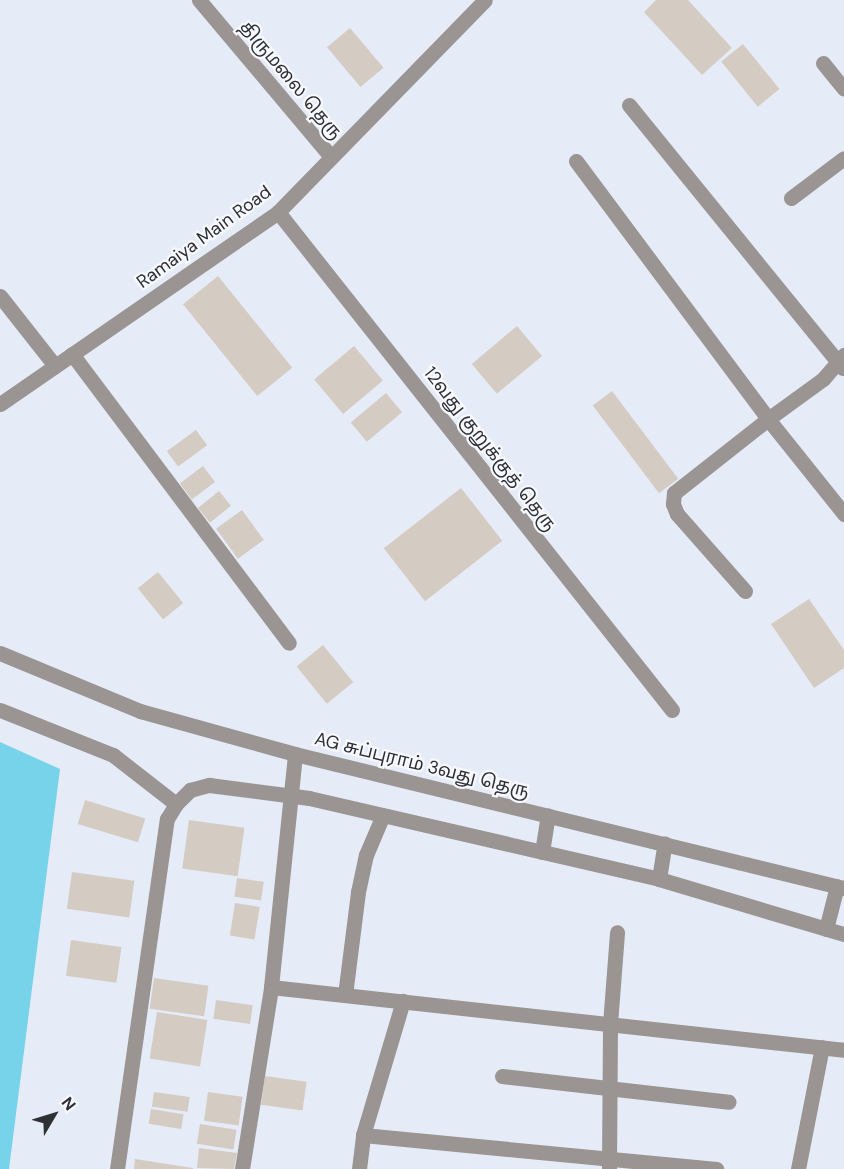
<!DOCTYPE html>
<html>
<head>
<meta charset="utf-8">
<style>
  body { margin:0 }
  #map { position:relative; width:844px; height:1169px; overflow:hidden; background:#e6ecf7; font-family:"DM Sans","Noto Sans Tamil",sans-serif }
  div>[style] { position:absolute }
  .water>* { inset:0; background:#77d3e9 }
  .building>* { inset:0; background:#d4cbc2; transform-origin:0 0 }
  .minor>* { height:15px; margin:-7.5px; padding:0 7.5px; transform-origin:7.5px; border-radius:7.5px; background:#9a9493 }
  span { translate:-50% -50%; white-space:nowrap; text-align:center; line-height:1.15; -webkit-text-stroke:4.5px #f7f9fe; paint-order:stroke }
  .street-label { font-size:18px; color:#2e3034 }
  .north { position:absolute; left:24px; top:1085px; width:60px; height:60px; -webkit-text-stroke:4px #f7f9fe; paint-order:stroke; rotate:52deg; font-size:16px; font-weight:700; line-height:24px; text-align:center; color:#2e3034 }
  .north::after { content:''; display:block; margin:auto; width:21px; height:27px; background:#2e3034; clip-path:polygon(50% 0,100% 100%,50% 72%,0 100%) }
</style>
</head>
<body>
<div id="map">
  <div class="water">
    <div style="clip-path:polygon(0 742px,60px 769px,9px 1169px,0 1169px)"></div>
  </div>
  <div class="building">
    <div style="clip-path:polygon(656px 0,688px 0,732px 48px,702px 75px,644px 12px)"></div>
    <div style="left:350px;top:28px;width:52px;height:30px;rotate:50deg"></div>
    <div style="left:743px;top:44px;width:58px;height:28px;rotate:51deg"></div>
    <div style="left:218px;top:276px;width:118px;height:45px;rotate:51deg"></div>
    <div style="left:517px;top:326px;width:39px;height:59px;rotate:50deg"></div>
    <div style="left:354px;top:346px;width:45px;height:52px;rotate:50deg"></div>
    <div style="left:612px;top:391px;width:110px;height:24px;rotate:53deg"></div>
    <div style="left:386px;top:393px;width:25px;height:46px;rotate:50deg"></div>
    <div style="left:196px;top:430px;width:19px;height:36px;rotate:54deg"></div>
    <div style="left:203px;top:466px;width:20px;height:29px;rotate:53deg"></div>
    <div style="left:461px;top:488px;width:67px;height:98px;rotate:52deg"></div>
    <div style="left:219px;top:491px;width:19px;height:27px;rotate:51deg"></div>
    <div style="left:242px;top:510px;width:37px;height:32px;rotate:54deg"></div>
    <div style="left:158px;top:572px;width:40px;height:26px;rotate:51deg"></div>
    <div style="clip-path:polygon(809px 599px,844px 650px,844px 668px,814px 688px,771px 624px)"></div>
    <div style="left:323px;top:645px;width:48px;height:34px;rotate:51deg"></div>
    <div style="left:85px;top:800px;width:63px;height:25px;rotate:17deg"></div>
    <div style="left:189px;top:820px;width:56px;height:49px;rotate:8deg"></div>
    <div style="left:72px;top:872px;width:63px;height:37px;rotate:8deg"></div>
    <div style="left:237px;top:878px;width:27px;height:19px;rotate:8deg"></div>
    <div style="left:235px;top:903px;width:25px;height:33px;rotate:9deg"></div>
    <div style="left:71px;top:940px;width:51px;height:36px;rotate:8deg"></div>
    <div style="left:154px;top:978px;width:55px;height:31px;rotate:8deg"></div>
    <div style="left:216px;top:1000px;width:37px;height:19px;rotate:8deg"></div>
    <div style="left:157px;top:1012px;width:51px;height:47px;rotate:9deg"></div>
    <div style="left:265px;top:1076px;width:42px;height:29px;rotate:8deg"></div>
    <div style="left:154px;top:1092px;width:36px;height:15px;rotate:8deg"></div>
    <div style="left:208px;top:1092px;width:35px;height:29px;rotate:8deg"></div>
    <div style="left:151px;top:1109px;width:33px;height:15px;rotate:9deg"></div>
    <div style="left:200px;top:1124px;width:37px;height:20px;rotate:9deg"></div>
    <div style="clip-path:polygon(199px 1148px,237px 1153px,234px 1169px,197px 1168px)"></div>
    <div style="clip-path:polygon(135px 1159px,193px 1168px,193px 1169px,134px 1169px)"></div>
  </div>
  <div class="minor">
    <div style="left:199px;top:0;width:205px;rotate:49.9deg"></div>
    <div style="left:823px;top:63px;width:33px;rotate:51deg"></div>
    <div style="left:629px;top:105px;width:339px;rotate:50.9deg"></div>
    <div style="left:576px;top:161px;width:322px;rotate:53.3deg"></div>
    <div style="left:768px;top:419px;width:122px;rotate:51.3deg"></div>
    <div style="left:791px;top:198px;width:66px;rotate:-37deg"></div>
    <div style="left:278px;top:212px;width:635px;rotate:51.65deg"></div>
    <div style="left:0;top:296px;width:89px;rotate:51.8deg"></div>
    <div style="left:72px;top:354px;width:361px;rotate:53.1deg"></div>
    <div style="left:0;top:404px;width:338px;rotate:-34.6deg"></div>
    <div style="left:278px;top:212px;width:296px;rotate:-45.7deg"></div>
    <div style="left:745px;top:591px;width:103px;rotate:-131.4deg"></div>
    <div style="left:677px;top:514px;width:11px;rotate:-112deg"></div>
    <div style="left:673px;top:504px;width:11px;rotate:-85deg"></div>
    <div style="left:674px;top:493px;width:120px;rotate:-38.2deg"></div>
    <div style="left:768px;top:419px;width:68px;rotate:-36deg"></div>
    <div style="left:823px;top:379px;width:32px;rotate:-49deg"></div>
    <div style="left:0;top:653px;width:152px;rotate:22.5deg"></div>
    <div style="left:140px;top:711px;width:161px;rotate:15.5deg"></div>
    <div style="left:295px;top:754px;width:565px;rotate:13.72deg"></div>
    <div style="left:0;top:710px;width:122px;rotate:21.7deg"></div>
    <div style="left:113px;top:755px;width:80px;rotate:37.9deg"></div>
    <div style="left:542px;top:852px;width:37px;rotate:-81deg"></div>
    <div style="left:659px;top:879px;width:36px;rotate:-81deg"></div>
    <div style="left:826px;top:929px;width:44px;rotate:-75.7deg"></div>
    <div style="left:271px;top:987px;width:234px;rotate:-84.1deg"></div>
    <div style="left:345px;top:995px;width:104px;rotate:-82.8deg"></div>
    <div style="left:358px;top:892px;width:38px;rotate:-78deg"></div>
    <div style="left:366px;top:855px;width:43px;rotate:-67deg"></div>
    <div style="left:502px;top:1076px;width:228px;rotate:6.5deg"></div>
    <div style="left:363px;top:1135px;width:140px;rotate:-73.4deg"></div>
    <div style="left:117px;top:1169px;width:354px;rotate:-81.9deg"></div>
    <div style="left:167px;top:819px;width:17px;rotate:-59deg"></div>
    <div style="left:176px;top:804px;width:20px;rotate:-45deg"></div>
    <div style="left:190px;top:790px;width:20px;rotate:-15deg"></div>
    <div style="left:209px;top:785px;width:101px;rotate:7.4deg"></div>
    <div style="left:309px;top:798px;width:359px;rotate:13deg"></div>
    <div style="left:659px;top:879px;width:193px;rotate:16.6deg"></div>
    <div style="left:242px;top:1169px;width:184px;rotate:-80.9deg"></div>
    <div style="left:271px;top:987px;width:576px;rotate:6.27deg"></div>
    <div style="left:359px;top:1169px;width:34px;rotate:-83deg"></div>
    <div style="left:363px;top:1135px;width:355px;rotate:5.5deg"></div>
    <div style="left:609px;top:1169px;width:145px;rotate:-89.6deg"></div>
    <div style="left:610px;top:1024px;width:92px;rotate:-85.6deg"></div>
    <div style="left:798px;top:1169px;width:124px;rotate:-78.9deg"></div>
  </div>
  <div class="street-label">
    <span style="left:291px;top:80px;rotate:50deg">திருமலை தெரு</span>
    <span style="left:204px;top:237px;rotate:-36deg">Ramaiya Main Road</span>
    <span style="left:490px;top:449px;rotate:52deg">12வது குறுக்குத் தெரு</span>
    <span style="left:422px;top:765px;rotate:14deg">AG சுப்புராம் 3வது தெரு</span>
  </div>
  <div class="north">N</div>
</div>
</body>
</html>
